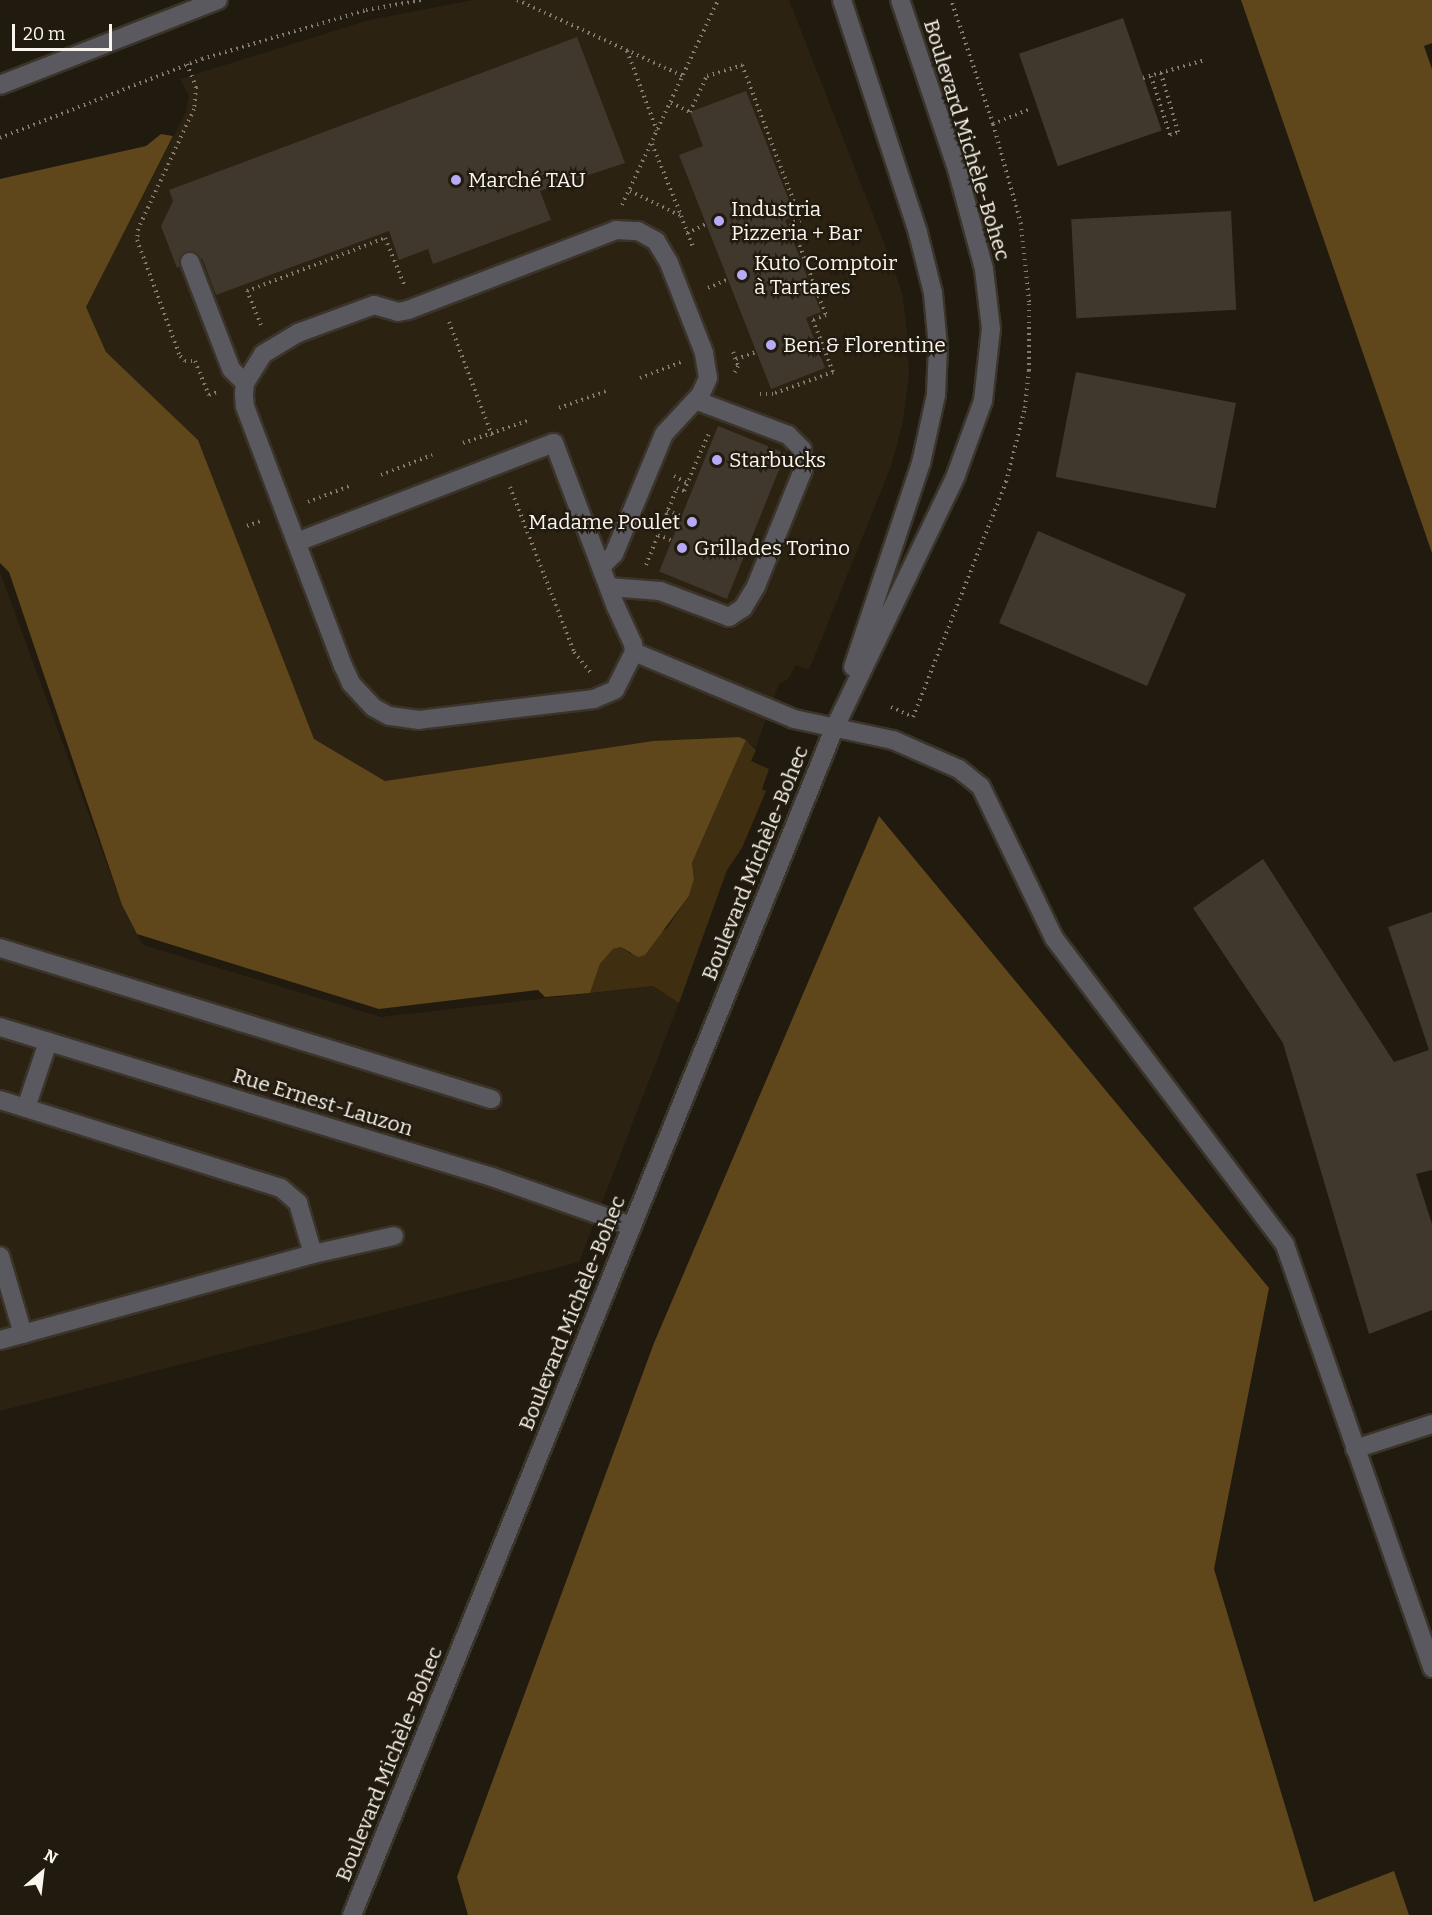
<!DOCTYPE html>
<html>
<head>
<meta charset="utf-8">
<style>
  body { margin:0 }
  #map { position:relative; width:1432px; height:1915px; overflow:hidden; background:#211a0f; font-family:Bitter,serif }
  div>[style] { position:absolute }
  .built>* { inset:0; background:#2c2212 }
  .green>* { inset:0; background:#402e11 }
  .forest>* { inset:0; background:#5f461b }
  .building>* { inset:0; background:#40382d; transform-origin:0 0 }
  .path>* { height:4px; margin-top:-2px; transform-origin:0; background:repeating-linear-gradient(90deg,#837c73 0 1.5px,transparent 0 6px) }
  .roads { filter:drop-shadow(2px 0 #3b342a) drop-shadow(-2px 0 #3b342a) drop-shadow(0 2px #3b342a) drop-shadow(0 -2px #3b342a) }
  .minor>* { height:18px; margin:-9px; padding:0 9px; transform-origin:9px; border-radius:9px; background:#5a595f }
  .dots>* { width:16px; height:16px; translate:-50% -50%; box-sizing:border-box; border:3px solid #211a0f; border-radius:50% }
  span { translate:-50% -50%; white-space:nowrap; text-align:center; line-height:1.15; -webkit-text-stroke:4.5px #211a0f; paint-order:stroke }
  .street-label { font-size:21px; color:#f9f4ed }
  .poi-label { font-size:21px; color:#f9f4ed }
  .left { translate:0 -50%; text-align:left }
  .right { translate:-100% -50%; text-align:right }
  .north { position:absolute; left:12px; top:1843px; width:60px; height:60px; -webkit-text-stroke:4px #211a0f; paint-order:stroke; rotate:28deg; font-size:16px; font-weight:700; line-height:24px; text-align:center; color:#f9f4ed }
  .north::after { content:''; display:block; margin:auto; width:21px; height:27px; background:#f9f4ed; clip-path:polygon(50% 0,100% 100%,50% 72%,0 100%) }
  .scale { position:absolute; left:12px; top:24px; width:100px; height:27px; box-sizing:border-box; border:3px solid #f9f4ed; border-top:0; padding-left:8px; font-size:18px; line-height:21px; white-space:nowrap; color:#f9f4ed; -webkit-text-stroke:4px #211a0f; paint-order:stroke }
</style>
</head>
<body>
<div id="map">
  <div class="built">
    <div style="clip-path:polygon(473px 0,789px 0,890px 258px,902px 293px,907px 332px,909px 375px,903px 422px,891px 466px,809px 670px,796px 665px,788px 679px,779px 684px,756px 747px,739px 737px,653px 741px,385px 781px,314px 739px,198px 440px,106px 352px,86px 307px,186px 112px,189px 96px,180px 79px,369px 20px)"></div>
    <div style="clip-path:polygon(0 572px,122px 905px,143px 945px,381px 1017px,653px 986px,679px 1003px,579px 1262px,0 1411px)"></div>
  </div>
  <div class="green">
    <div style="clip-path:polygon(746px 740px,756px 750px,751px 761px,769px 769px,762px 789px,766px 791px,742px 848px,727px 870px,679px 1003px,653px 986px,590px 993px,600px 964px,613px 949px,621px 947px,631px 954px,667px 928px,689px 896px,694px 879px,692px 863px)"></div>
  </div>
  <div class="forest">
    <div style="clip-path:polygon(1241px 0,1432px 0,1432px 43px,1424px 46px,1432px 69px,1432px 553px)"></div>
    <div style="clip-path:polygon(161px 134px,173px 136px,86px 307px,106px 352px,198px 440px,314px 739px,385px 781px,653px 741px,739px 737px,746px 740px,692px 863px,694px 879px,689px 896px,645px 955px,638px 957px,621px 947px,613px 949px,600px 964px,590px 993px,545px 997px,538px 990px,379px 1009px,137px 934px,122px 905px,9px 572px,0 563px,0 179px,146px 146px)"></div>
    <div style="clip-path:polygon(879px 816px,1269px 1288px,1214px 1569px,1314px 1902px,1394px 1871px,1409px 1915px,468px 1915px,457px 1877px,654px 1343px)"></div>
  </div>
  <div class="building">
    <div style="left:1123px;top:18px;width:119px;height:110px;rotate:71deg"></div>
    <div style="clip-path:polygon(577px 37px,625px 163px,540px 191px,551px 220px,433px 264px,428px 249px,399px 260px,389px 231px,216px 295px,202px 258px,177px 268px,161px 226px,173px 201px,169px 190px)"></div>
    <div style="clip-path:polygon(746px 91px,795px 216px,785px 220px,821px 312px,806px 318px,825px 368px,771px 389px,679px 155px,703px 146px,690px 112px)"></div>
    <div style="left:1231px;top:211px;width:99px;height:160px;rotate:87deg"></div>
    <div style="left:1076px;top:372px;width:163px;height:107px;rotate:11deg"></div>
    <div style="left:718px;top:426px;width:73px;height:157px;rotate:22deg"></div>
    <div style="left:1038px;top:531px;width:161px;height:100px;rotate:23deg"></div>
    <div style="clip-path:polygon(1263px 859px,1394px 1062px,1429px 1050px,1388px 927px,1432px 912px,1432px 1170px,1416px 1174px,1432px 1224px,1432px 1310px,1369px 1334px,1283px 1043px,1193px 908px)"></div>
  </div>
  <div class="path">
    <div style="left:517px;top:0;width:183px;rotate:24.6deg"></div>
    <div style="left:627px;top:51px;width:85px;rotate:69.4deg"></div>
    <div style="left:187px;top:64px;width:25px;rotate:69deg"></div>
    <div style="left:196px;top:87px;width:22px;rotate:95deg"></div>
    <div style="left:194px;top:109px;width:132px;rotate:115deg"></div>
    <div style="left:138px;top:229px;width:11px;rotate:95deg"></div>
    <div style="left:137px;top:240px;width:124px;rotate:69.7deg"></div>
    <div style="left:180px;top:356px;width:7px;rotate:45deg"></div>
    <div style="left:185px;top:361px;width:10px"></div>
    <div style="left:195px;top:361px;width:37px;rotate:68deg"></div>
    <div style="left:209px;top:395px;width:9px;rotate:-21deg"></div>
    <div style="left:1151px;top:76px;width:62px;rotate:72.1deg"></div>
    <div style="left:1170px;top:135px;width:9px;rotate:-21deg"></div>
    <div style="left:1178px;top:132px;width:61px;rotate:-106.1deg"></div>
    <div style="left:1143px;top:78px;width:65px;rotate:-16.2deg"></div>
    <div style="left:671px;top:103px;width:21px;rotate:25deg"></div>
    <div style="left:690px;top:112px;width:40px;rotate:-65deg"></div>
    <div style="left:707px;top:76px;width:37px;rotate:-17deg"></div>
    <div style="left:742px;top:65px;width:166px;rotate:69.2deg"></div>
    <div style="left:801px;top:220px;width:10px;rotate:163deg"></div>
    <div style="left:791px;top:223px;width:98px;rotate:69.2deg"></div>
    <div style="left:826px;top:315px;width:14px;rotate:159deg"></div>
    <div style="left:813px;top:320px;width:56px;rotate:69deg"></div>
    <div style="left:833px;top:372px;width:64px;rotate:159.9deg"></div>
    <div style="left:773px;top:394px;width:14px;rotate:180deg"></div>
    <div style="left:993px;top:124px;width:40px;rotate:-22deg"></div>
    <div style="left:0;top:138px;width:217px;rotate:-21.4deg"></div>
    <div style="left:202px;top:59px;width:171px;rotate:-16.6deg"></div>
    <div style="left:366px;top:10px;width:57px;rotate:-10.1deg"></div>
    <div style="left:652px;top:144px;width:77px;rotate:67.8deg"></div>
    <div style="left:630px;top:191px;width:57px;rotate:26.1deg"></div>
    <div style="left:681px;top:216px;width:33px;rotate:69deg"></div>
    <div style="left:622px;top:205px;width:226px;rotate:-64.9deg"></div>
    <div style="left:687px;top:233px;width:21px;rotate:-25deg"></div>
    <div style="left:708px;top:288px;width:22px;rotate:-24deg"></div>
    <div style="left:449px;top:322px;width:124px;rotate:69.2deg"></div>
    <div style="left:261px;top:325px;width:37px;rotate:-112deg"></div>
    <div style="left:247px;top:291px;width:148px;rotate:-21deg"></div>
    <div style="left:385px;top:238px;width:50px;rotate:67.6deg"></div>
    <div style="left:733px;top:352px;width:15px;rotate:70deg"></div>
    <div style="left:738px;top:366px;width:7px;rotate:117deg"></div>
    <div style="left:736px;top:359px;width:21px;rotate:-19deg"></div>
    <div style="left:640px;top:378px;width:44px;rotate:-21.3deg"></div>
    <div style="left:559px;top:408px;width:53px;rotate:-19.8deg"></div>
    <div style="left:463px;top:443px;width:68px;rotate:-19deg"></div>
    <div style="left:381px;top:475px;width:55px;rotate:-21.4deg"></div>
    <div style="left:674px;top:476px;width:15px;rotate:28deg"></div>
    <div style="left:510px;top:487px;width:177px;rotate:68.8deg"></div>
    <div style="left:574px;top:652px;width:26px;rotate:51deg"></div>
    <div style="left:308px;top:502px;width:47px;rotate:-21.1deg"></div>
    <div style="left:667px;top:511px;width:15px;rotate:20deg"></div>
    <div style="left:247px;top:526px;width:15px;rotate:-20deg"></div>
    <div style="left:658px;top:535px;width:14px;rotate:21deg"></div>
    <div style="left:646px;top:565px;width:83px;rotate:-68.1deg"></div>
    <div style="left:677px;top:488px;width:8px;rotate:23deg"></div>
    <div style="left:684px;top:491px;width:63px;rotate:-66.7deg"></div>
    <div style="left:891px;top:707px;width:24px;rotate:24deg"></div>
    <div style="left:913px;top:717px;width:253px;rotate:-68.4deg"></div>
    <div style="left:1006px;top:482px;width:76px;rotate:-75.6deg"></div>
    <div style="left:1025px;top:408px;width:37px;rotate:-84deg"></div>
    <div style="left:1029px;top:371px;width:69px;rotate:-90deg"></div>
    <div style="left:1029px;top:302px;width:78px;rotate:-95.9deg"></div>
    <div style="left:1021px;top:224px;width:104px;rotate:-105.6deg"></div>
    <div style="left:993px;top:124px;width:131px;rotate:-108.7deg"></div>
  </div>
  <div class="roads">
    <div class="minor">
      <div style="left:842px;top:0;width:245px;rotate:71.9deg"></div>
      <div style="left:918px;top:233px;width:62px;rotate:76deg"></div>
      <div style="left:933px;top:293px;width:54px;rotate:84.7deg"></div>
      <div style="left:938px;top:347px;width:48px;rotate:92.4deg"></div>
      <div style="left:936px;top:395px;width:70px;rotate:102.4deg"></div>
      <div style="left:921px;top:463px;width:215px;rotate:108.4deg"></div>
      <div style="left:0;top:85px;width:234px;rotate:-21.3deg"></div>
      <div style="left:190px;top:262px;width:115px;rotate:69deg"></div>
      <div style="left:231px;top:369px;width:20px;rotate:45deg"></div>
      <div style="left:297px;top:542px;width:275px;rotate:-21.1deg"></div>
      <div style="left:554px;top:443px;width:175px;rotate:69.3deg"></div>
      <div style="left:616px;top:607px;width:41px;rotate:65.3deg"></div>
      <div style="left:633px;top:644px;width:8px;rotate:83deg"></div>
      <div style="left:634px;top:652px;width:42px;rotate:116.6deg"></div>
      <div style="left:615px;top:690px;width:23px;rotate:157deg"></div>
      <div style="left:594px;top:699px;width:176px;rotate:173.2deg"></div>
      <div style="left:419px;top:720px;width:30px;rotate:-172deg"></div>
      <div style="left:389px;top:716px;width:18px;rotate:-151deg"></div>
      <div style="left:373px;top:707px;width:33px;rotate:-133deg"></div>
      <div style="left:351px;top:683px;width:19px;rotate:-115deg"></div>
      <div style="left:343px;top:666px;width:278px;rotate:-110.7deg"></div>
      <div style="left:245px;top:406px;width:12px;rotate:-95deg"></div>
      <div style="left:244px;top:394px;width:11px;rotate:-85deg"></div>
      <div style="left:245px;top:383px;width:34px;rotate:-58deg"></div>
      <div style="left:263px;top:354px;width:41px;rotate:-31deg"></div>
      <div style="left:298px;top:333px;width:81px;rotate:-20.2deg"></div>
      <div style="left:374px;top:305px;width:25px;rotate:16deg"></div>
      <div style="left:398px;top:312px;width:10px;rotate:-11deg"></div>
      <div style="left:408px;top:310px;width:223px;rotate:-21deg"></div>
      <div style="left:616px;top:230px;width:22px;rotate:3deg"></div>
      <div style="left:638px;top:231px;width:21px;rotate:29deg"></div>
      <div style="left:656px;top:241px;width:26px;rotate:59deg"></div>
      <div style="left:669px;top:263px;width:97px;rotate:68.7deg"></div>
      <div style="left:704px;top:353px;width:25px;rotate:81deg"></div>
      <div style="left:708px;top:378px;width:17px;rotate:114deg"></div>
      <div style="left:701px;top:394px;width:54px;rotate:132.8deg"></div>
      <div style="left:664px;top:434px;width:130px;rotate:112.6deg"></div>
      <div style="left:614px;top:554px;width:18px;rotate:135deg"></div>
      <div style="left:609px;top:587px;width:51px;rotate:4.5deg"></div>
      <div style="left:660px;top:591px;width:74px;rotate:20.6deg"></div>
      <div style="left:729px;top:617px;width:17px;rotate:-33deg"></div>
      <div style="left:743px;top:608px;width:26px;rotate:-59deg"></div>
      <div style="left:756px;top:586px;width:125px;rotate:-67.9deg"></div>
      <div style="left:803px;top:470px;width:21px;rotate:-93deg"></div>
      <div style="left:802px;top:449px;width:20px;rotate:-135deg"></div>
      <div style="left:788px;top:435px;width:99px;rotate:-159.4deg"></div>
      <div style="left:634px;top:652px;width:173px;rotate:22.7deg"></div>
      <div style="left:794px;top:719px;width:101px;rotate:12deg"></div>
      <div style="left:893px;top:740px;width:72px;rotate:23.7deg"></div>
      <div style="left:959px;top:769px;width:28px;rotate:39deg"></div>
      <div style="left:981px;top:787px;width:168px;rotate:64.2deg"></div>
      <div style="left:1054px;top:938px;width:384px;rotate:53deg"></div>
      <div style="left:1285px;top:1245px;width:448px;rotate:70.8deg"></div>
      <div style="left:0;top:948px;width:514px;rotate:17.09deg"></div>
      <div style="left:0;top:1027px;width:514px;rotate:16.96deg"></div>
      <div style="left:492px;top:1177px;width:147px;rotate:19.4deg"></div>
      <div style="left:0;top:1100px;width:294px;rotate:17.4deg"></div>
      <div style="left:281px;top:1188px;width:23px;rotate:41deg"></div>
      <div style="left:298px;top:1203px;width:53px;rotate:73.6deg"></div>
      <div style="left:313px;top:1254px;width:301px;rotate:164.6deg"></div>
      <div style="left:23px;top:1334px;width:81px;rotate:-106.4deg"></div>
      <div style="left:26px;top:1108px;width:70px;rotate:-71.6deg"></div>
      <div style="left:313px;top:1254px;width:83px;rotate:-12.5deg"></div>
      <div style="left:0;top:1340px;width:24px;rotate:-15deg"></div>
      <div style="left:1355px;top:1449px;width:81px;rotate:-18deg"></div>
      <div style="left:352px;top:1915px;width:1280px;rotate:-67.88deg"></div>
      <div style="left:834px;top:729px;width:282px;rotate:-64.3deg"></div>
      <div style="left:956px;top:475px;width:79px;rotate:-70deg"></div>
      <div style="left:983px;top:401px;width:72px;rotate:-83.7deg"></div>
      <div style="left:991px;top:329px;width:60px;rotate:-96.7deg"></div>
      <div style="left:984px;top:269px;width:104px;rotate:-105.1deg"></div>
      <div style="left:957px;top:169px;width:178px;rotate:-108.6deg"></div>
    </div>
  </div>
  <div class="dots">
    <div style="left:456px;top:180px;background:#b7abf8"></div>
    <div style="left:719px;top:221px;background:#b7abf8"></div>
    <div style="left:742px;top:275px;background:#b7abf8"></div>
    <div style="left:771px;top:345px;background:#b7abf8"></div>
    <div style="left:717px;top:460px;background:#b7abf8"></div>
    <div style="left:692px;top:522px;background:#b7abf8"></div>
    <div style="left:682px;top:548px;background:#b7abf8"></div>
  </div>
  <div class="street-label">
    <span style="left:967px;top:140px;rotate:73deg">Boulevard Michèle-Bohec</span>
    <span style="left:755px;top:863px;rotate:-68deg">Boulevard Michèle-Bohec</span>
    <span style="left:323px;top:1102px;rotate:17deg">Rue Ernest-Lauzon</span>
    <span style="left:572px;top:1313px;rotate:-68deg">Boulevard Michèle-Bohec</span>
    <span style="left:389px;top:1764px;rotate:-68deg">Boulevard Michèle-Bohec</span>
  </div>
  <div class="poi-label">
    <span class="left" style="left:468px;top:180px">Marché TAU</span>
    <span class="left" style="left:731px;top:221px">Industria<br>Pizzeria + Bar</span>
    <span class="left" style="left:754px;top:275px">Kuto Comptoir<br>à Tartares</span>
    <span class="left" style="left:783px;top:345px">Ben &amp; Florentine</span>
    <span class="left" style="left:729px;top:460px">Starbucks</span>
    <span class="right" style="left:680px;top:522px">Madame Poulet</span>
    <span class="left" style="left:694px;top:548px">Grillades Torino</span>
  </div>
  <div class="north">N</div>
  <div class="scale">20 m</div>
</div>
</body>
</html>
